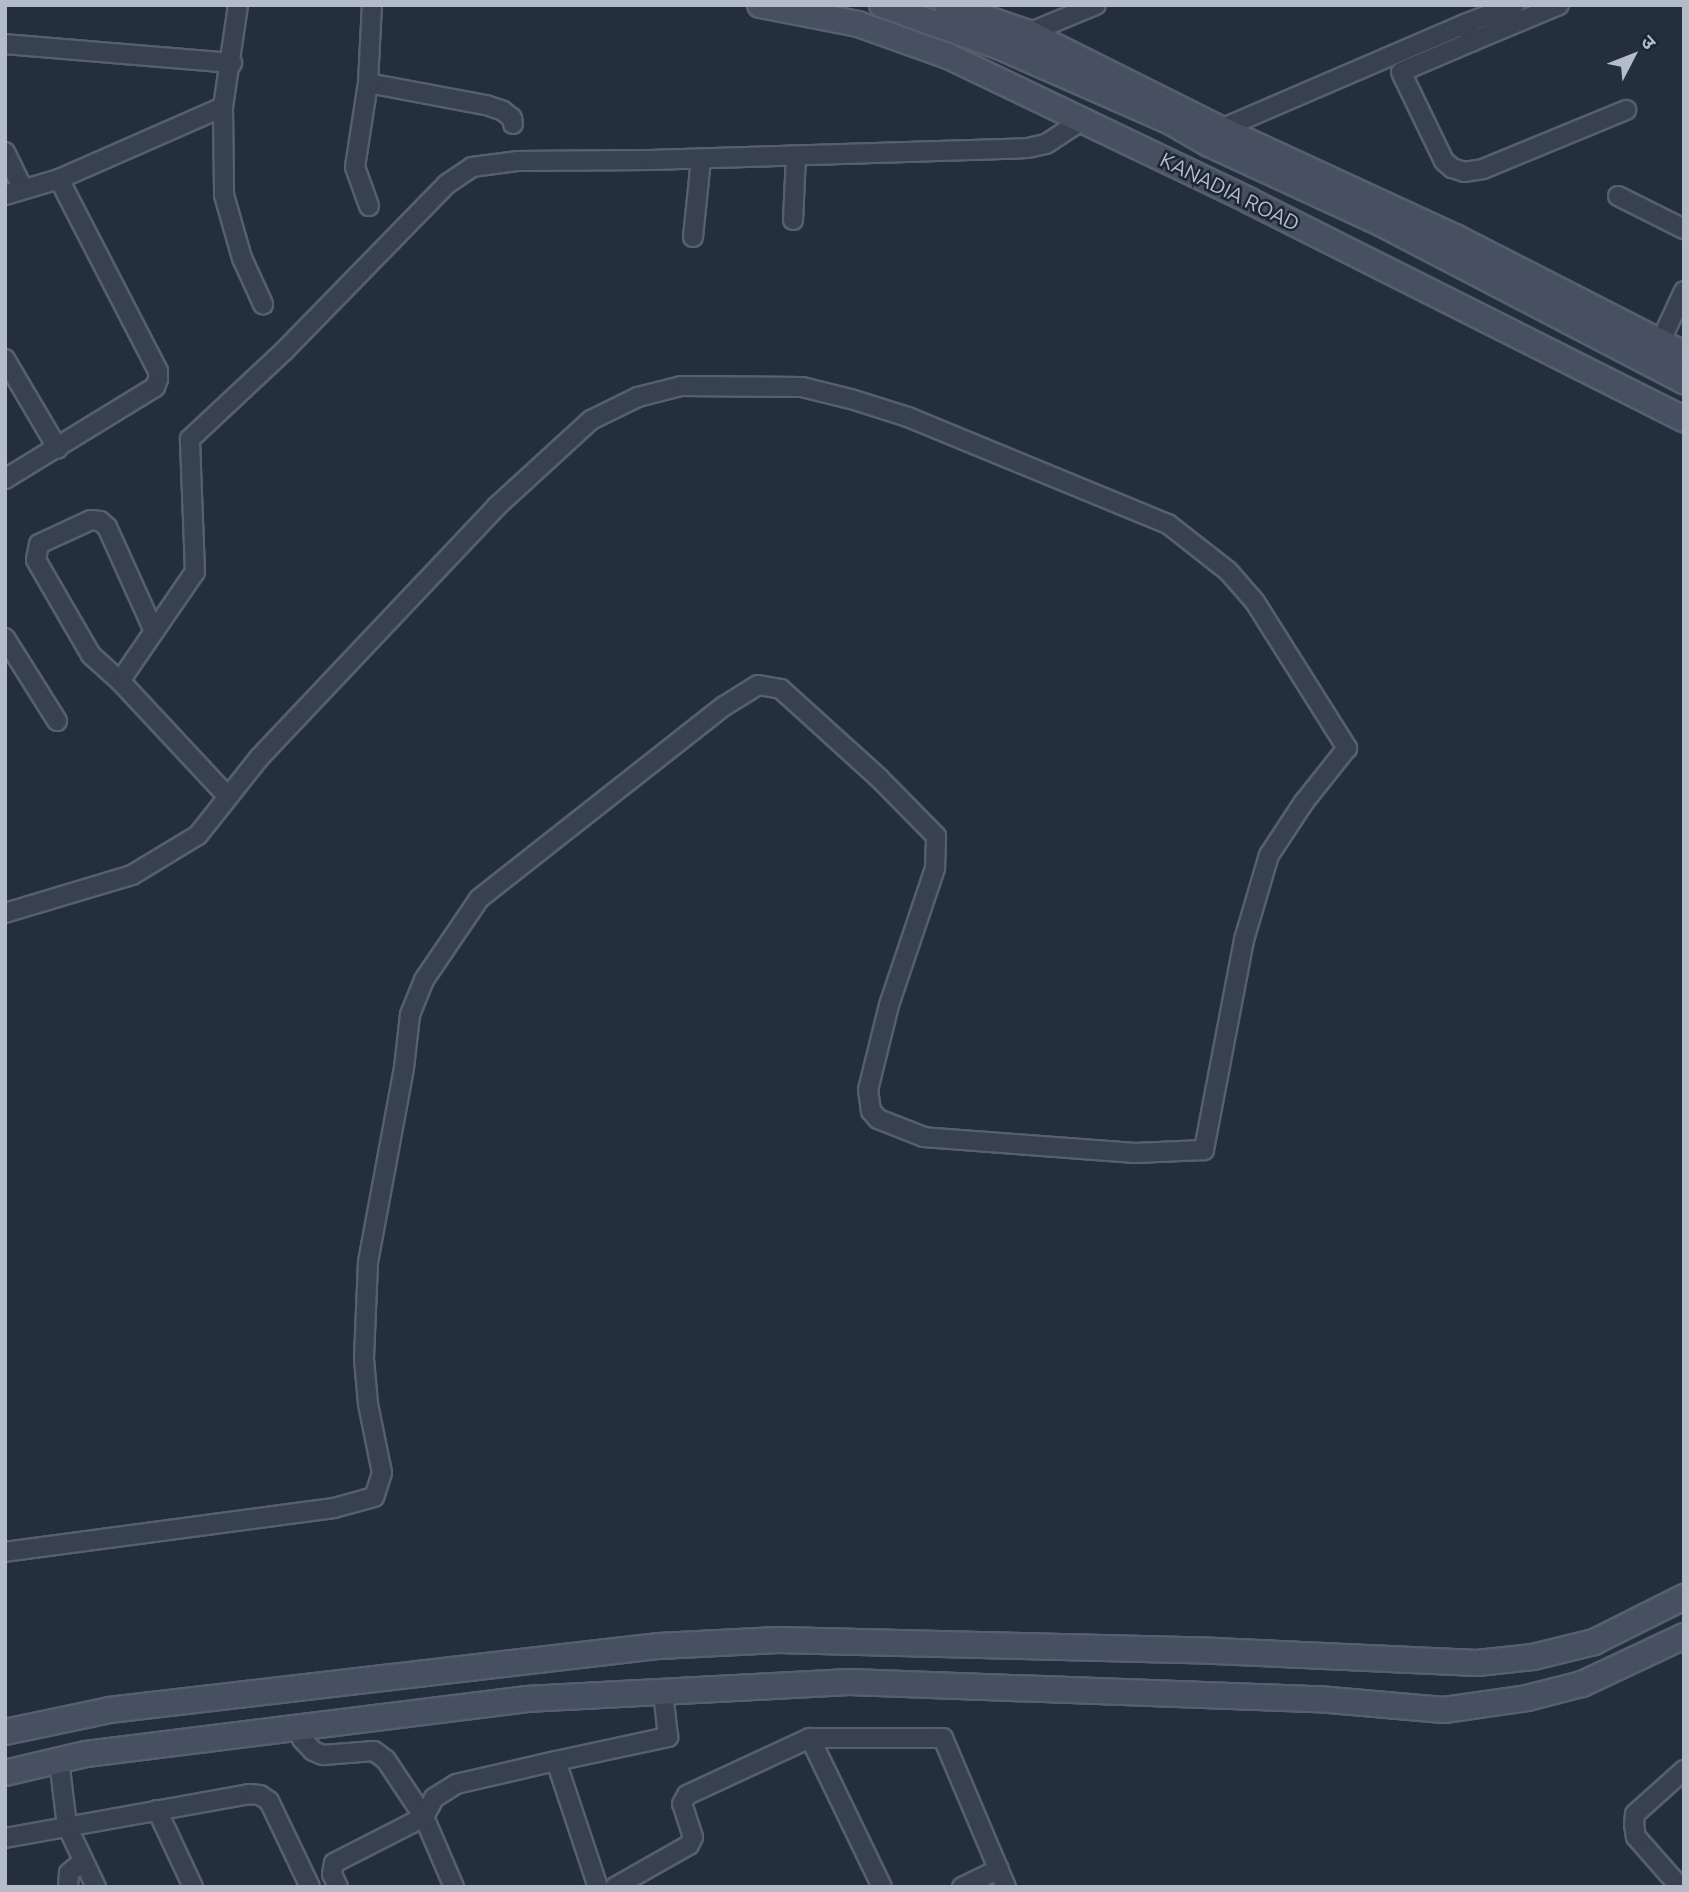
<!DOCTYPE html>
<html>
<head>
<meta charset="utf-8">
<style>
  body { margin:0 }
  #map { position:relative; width:1689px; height:1892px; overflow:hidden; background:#242f3e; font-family:Ubuntu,"Noto Sans Devanagari",sans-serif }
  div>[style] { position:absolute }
  .roads { filter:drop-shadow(2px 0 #565f6c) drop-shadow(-2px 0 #565f6c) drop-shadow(0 2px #565f6c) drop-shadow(0 -2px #565f6c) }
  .street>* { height:18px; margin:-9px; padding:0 9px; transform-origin:9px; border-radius:9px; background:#38414e }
  .secondary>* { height:24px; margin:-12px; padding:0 12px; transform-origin:12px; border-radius:12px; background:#465061 }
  span { translate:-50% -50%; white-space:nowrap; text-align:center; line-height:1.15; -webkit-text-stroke:5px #1d2633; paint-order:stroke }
  .street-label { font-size:21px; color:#b4bcc9 }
  .frame { position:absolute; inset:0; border:7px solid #b4bcc9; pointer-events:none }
  .north { position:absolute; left:1598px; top:21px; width:70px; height:70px; -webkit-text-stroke:5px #1d2633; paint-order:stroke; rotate:48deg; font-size:19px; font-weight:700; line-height:28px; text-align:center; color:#b4bcc9 }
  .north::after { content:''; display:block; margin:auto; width:24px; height:32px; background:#b4bcc9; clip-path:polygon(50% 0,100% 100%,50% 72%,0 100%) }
</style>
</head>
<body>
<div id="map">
  <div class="roads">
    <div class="street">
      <div style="left:1465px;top:24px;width:19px;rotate:65deg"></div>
      <div style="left:1473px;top:41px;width:78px;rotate:156.7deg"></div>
      <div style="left:1401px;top:72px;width:99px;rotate:64.2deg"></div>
      <div style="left:1444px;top:161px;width:11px;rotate:41deg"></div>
      <div style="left:1452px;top:168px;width:13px;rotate:18deg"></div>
      <div style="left:1464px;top:172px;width:19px;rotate:-9deg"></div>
      <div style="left:1483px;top:169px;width:155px;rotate:-22.4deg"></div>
      <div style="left:1021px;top:36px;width:81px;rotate:-22.5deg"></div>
      <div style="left:1473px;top:41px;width:93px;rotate:-22.7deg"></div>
      <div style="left:5px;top:44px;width:228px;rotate:4.8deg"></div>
      <div style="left:368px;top:83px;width:120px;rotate:10.6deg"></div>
      <div style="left:486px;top:105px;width:18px;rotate:19deg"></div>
      <div style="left:503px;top:111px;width:11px;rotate:38deg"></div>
      <div style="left:512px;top:118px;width:6px;rotate:81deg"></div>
      <div style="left:223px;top:107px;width:88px;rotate:89.3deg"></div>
      <div style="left:224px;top:195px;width:66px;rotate:74.1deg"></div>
      <div style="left:242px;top:258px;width:51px;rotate:65.5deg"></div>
      <div style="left:1218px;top:133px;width:5px;rotate:-53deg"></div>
      <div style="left:1221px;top:129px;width:266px;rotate:-23.3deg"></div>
      <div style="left:1465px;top:24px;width:53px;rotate:-21.2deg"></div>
      <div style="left:5px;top:152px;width:39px;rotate:64deg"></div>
      <div style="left:5px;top:195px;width:56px;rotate:-16.5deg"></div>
      <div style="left:59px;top:179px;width:179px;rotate:-23.7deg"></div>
      <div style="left:223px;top:107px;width:103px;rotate:-81.6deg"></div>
      <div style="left:1618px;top:196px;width:74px;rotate:26.6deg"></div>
      <div style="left:369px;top:206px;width:41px;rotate:-109.7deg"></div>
      <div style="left:355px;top:167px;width:85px;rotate:-81.2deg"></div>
      <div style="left:368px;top:83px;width:78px;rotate:-87.1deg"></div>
      <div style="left:793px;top:220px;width:64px;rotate:-87.3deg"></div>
      <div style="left:693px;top:237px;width:78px;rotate:-84.1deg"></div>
      <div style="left:1656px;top:351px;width:66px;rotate:-65deg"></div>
      <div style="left:5px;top:359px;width:104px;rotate:59.5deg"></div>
      <div style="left:5px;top:479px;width:176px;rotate:-31.5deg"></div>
      <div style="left:155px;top:387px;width:9px;rotate:-69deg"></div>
      <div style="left:158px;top:379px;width:8px;rotate:-90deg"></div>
      <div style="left:158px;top:371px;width:216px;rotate:-117.3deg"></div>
      <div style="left:154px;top:631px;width:114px;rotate:-114.3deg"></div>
      <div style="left:107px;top:527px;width:9px;rotate:-139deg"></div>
      <div style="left:100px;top:521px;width:9px;rotate:-174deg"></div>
      <div style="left:91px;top:520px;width:57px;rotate:155.2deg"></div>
      <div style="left:39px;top:544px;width:16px;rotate:101deg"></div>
      <div style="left:36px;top:560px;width:110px;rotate:59.9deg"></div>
      <div style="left:91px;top:655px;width:39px;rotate:42deg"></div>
      <div style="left:120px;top:681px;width:158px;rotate:47deg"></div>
      <div style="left:5px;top:638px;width:98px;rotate:57.9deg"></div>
      <div style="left:120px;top:681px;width:132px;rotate:-55.5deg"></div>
      <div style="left:195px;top:572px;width:133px;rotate:-92.2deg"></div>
      <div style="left:190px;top:439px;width:129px;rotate:-43.1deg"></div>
      <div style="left:284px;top:351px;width:233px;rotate:-45.7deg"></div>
      <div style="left:447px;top:184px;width:30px;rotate:-34deg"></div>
      <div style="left:472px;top:167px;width:45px;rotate:-7.6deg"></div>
      <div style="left:517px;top:161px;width:133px;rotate:-0.4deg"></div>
      <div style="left:650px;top:160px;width:378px;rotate:-1.8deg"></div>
      <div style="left:1028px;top:148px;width:18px;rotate:-13deg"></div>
      <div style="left:1046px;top:144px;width:45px;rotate:-33.3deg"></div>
      <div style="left:5px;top:913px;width:133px;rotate:-16.7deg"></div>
      <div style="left:132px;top:875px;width:77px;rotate:-31.2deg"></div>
      <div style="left:198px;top:835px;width:98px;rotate:-51.6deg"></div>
      <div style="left:259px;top:758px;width:345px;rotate:-46.6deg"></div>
      <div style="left:496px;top:507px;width:129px;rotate:-42.5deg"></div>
      <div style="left:591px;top:420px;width:52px;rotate:-26.1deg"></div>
      <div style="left:638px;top:397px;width:44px;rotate:-14.3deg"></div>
      <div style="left:681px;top:386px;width:121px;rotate:0.5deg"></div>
      <div style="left:802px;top:387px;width:50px;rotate:13.8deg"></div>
      <div style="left:851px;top:399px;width:60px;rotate:17.5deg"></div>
      <div style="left:908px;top:417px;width:281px;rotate:22.4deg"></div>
      <div style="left:1168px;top:524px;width:76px;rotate:38.1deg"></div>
      <div style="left:1228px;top:571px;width:41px;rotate:48.9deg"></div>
      <div style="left:1255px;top:602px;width:173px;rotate:57.8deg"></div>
      <div style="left:1347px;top:748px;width:69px;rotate:128.5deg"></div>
      <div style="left:1304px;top:802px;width:64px;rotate:123.4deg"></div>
      <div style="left:1269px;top:855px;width:89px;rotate:106.4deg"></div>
      <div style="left:1244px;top:940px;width:214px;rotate:100.8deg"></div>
      <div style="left:1204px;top:1150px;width:69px;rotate:177.5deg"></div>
      <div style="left:1135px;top:1153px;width:212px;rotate:-175.7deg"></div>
      <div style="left:924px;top:1137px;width:49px;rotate:-158.6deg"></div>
      <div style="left:878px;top:1119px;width:11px;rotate:-131deg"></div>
      <div style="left:871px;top:1111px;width:21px;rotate:-98deg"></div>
      <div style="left:868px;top:1090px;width:88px;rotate:-76.1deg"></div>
      <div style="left:889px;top:1005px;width:145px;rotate:-71.4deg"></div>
      <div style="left:935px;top:868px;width:32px;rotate:-88deg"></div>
      <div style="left:936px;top:836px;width:81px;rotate:-134.5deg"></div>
      <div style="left:879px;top:778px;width:132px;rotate:-137.8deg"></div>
      <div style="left:781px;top:689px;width:23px;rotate:-170deg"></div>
      <div style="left:758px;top:685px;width:40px;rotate:148deg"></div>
      <div style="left:724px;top:706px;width:312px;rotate:141.8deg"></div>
      <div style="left:479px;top:899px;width:98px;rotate:124.2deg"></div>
      <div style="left:424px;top:980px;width:38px;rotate:112deg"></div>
      <div style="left:410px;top:1015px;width:53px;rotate:96.5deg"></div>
      <div style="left:404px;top:1068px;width:197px;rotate:100.5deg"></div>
      <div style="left:368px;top:1262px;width:97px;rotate:92.4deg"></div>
      <div style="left:364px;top:1359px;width:45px;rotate:84.9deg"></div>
      <div style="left:368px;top:1404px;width:70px;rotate:78.5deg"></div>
      <div style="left:382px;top:1473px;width:25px;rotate:108deg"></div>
      <div style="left:374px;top:1497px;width:41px;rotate:164.6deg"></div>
      <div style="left:334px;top:1508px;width:332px;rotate:172.4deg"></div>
      <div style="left:299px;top:1727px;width:12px;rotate:76deg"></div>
      <div style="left:302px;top:1739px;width:16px;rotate:47deg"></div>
      <div style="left:313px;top:1751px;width:11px;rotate:22deg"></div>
      <div style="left:323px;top:1755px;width:51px;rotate:-4.5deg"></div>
      <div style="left:374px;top:1751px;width:15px;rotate:37deg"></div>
      <div style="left:386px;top:1760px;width:69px;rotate:56.3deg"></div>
      <div style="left:424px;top:1817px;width:76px;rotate:66.8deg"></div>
      <div style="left:810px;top:1738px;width:133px"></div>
      <div style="left:943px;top:1738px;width:162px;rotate:67.1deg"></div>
      <div style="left:59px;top:1760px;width:66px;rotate:83.1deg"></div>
      <div style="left:67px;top:1826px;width:68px;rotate:64.6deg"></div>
      <div style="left:556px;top:1761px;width:115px;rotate:-12.1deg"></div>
      <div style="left:668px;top:1737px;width:45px;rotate:-96.3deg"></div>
      <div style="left:157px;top:1810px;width:85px;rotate:64.9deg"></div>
      <div style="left:5px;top:1838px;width:248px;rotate:-10.2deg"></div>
      <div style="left:249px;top:1794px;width:11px;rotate:5deg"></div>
      <div style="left:260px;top:1795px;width:11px;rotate:34deg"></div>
      <div style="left:269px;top:1801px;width:95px;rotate:64.5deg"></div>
      <div style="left:68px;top:1887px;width:14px;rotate:-86deg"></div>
      <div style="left:69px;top:1873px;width:18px;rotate:-41deg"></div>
      <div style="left:338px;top:1887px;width:14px;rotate:-115deg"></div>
      <div style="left:332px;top:1874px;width:11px;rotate:-80deg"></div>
      <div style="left:334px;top:1863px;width:101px;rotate:-27.1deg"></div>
      <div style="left:424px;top:1817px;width:21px;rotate:-62deg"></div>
      <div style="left:434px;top:1798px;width:26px;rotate:-32deg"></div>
      <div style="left:456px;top:1784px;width:103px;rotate:-13deg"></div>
      <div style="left:556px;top:1761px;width:133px;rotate:71.6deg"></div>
      <div style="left:615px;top:1887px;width:85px;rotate:-29.6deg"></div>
      <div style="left:689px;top:1845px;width:9px;rotate:-63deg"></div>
      <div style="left:693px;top:1837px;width:35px;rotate:-108deg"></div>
      <div style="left:682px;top:1804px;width:10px;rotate:-61deg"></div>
      <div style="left:687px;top:1795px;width:136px;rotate:-24.9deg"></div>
      <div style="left:810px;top:1738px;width:165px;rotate:64.2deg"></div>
      <div style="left:962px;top:1887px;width:41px;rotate:-25.9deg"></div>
      <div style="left:1680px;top:1887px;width:67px;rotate:-131.3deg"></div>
      <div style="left:1636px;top:1837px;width:12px;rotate:-99deg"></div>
      <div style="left:1634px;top:1825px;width:11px;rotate:-85deg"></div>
      <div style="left:1635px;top:1814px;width:66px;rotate:-41.9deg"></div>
    </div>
    <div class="secondary">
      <div style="left:760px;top:5px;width:100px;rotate:11deg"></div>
      <div style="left:858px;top:24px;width:96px;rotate:19.6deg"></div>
      <div style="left:948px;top:56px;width:335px;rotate:25.6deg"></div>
      <div style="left:1250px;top:201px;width:486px;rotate:26.7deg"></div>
      <div style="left:882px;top:5px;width:123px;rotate:19.5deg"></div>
      <div style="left:998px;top:46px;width:189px;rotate:23.7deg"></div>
      <div style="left:1171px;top:122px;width:44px;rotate:30.1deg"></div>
      <div style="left:1209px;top:144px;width:188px;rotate:24.8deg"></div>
      <div style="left:1380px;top:223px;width:343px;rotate:27.5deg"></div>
      <div style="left:947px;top:5px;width:87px;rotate:18.9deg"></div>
      <div style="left:1029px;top:33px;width:215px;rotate:26.6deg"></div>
      <div style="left:1221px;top:129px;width:258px;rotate:24.8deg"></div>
      <div style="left:1455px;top:237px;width:257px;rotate:27.1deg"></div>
      <div style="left:5px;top:1732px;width:106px;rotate:-11.9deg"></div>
      <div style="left:109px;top:1710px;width:554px;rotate:-6.64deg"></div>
      <div style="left:659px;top:1646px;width:119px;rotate:-2.9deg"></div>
      <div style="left:778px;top:1640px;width:436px;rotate:1.4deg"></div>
      <div style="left:1214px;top:1651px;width:263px;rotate:2.6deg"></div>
      <div style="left:1477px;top:1663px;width:56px;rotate:-6.1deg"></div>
      <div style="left:1533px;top:1657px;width:63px;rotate:-13.8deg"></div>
      <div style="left:1594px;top:1642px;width:101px;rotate:-26.6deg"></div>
      <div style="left:5px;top:1773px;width:83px;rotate:-13.2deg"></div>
      <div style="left:86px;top:1754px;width:443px;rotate:-7.1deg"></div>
      <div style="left:526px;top:1699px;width:324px;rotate:-3deg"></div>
      <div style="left:850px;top:1682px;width:468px;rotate:2.1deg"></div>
      <div style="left:1318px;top:1699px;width:126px;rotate:5deg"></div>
      <div style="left:1444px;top:1710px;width:84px;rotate:-8.2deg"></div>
      <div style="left:1527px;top:1698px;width:57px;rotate:-14.3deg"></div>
      <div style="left:1582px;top:1684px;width:113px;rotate:-25.2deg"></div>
    </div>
  </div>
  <div class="street-label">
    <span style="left:1230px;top:191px;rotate:26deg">KANADIA ROAD</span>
  </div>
  <div class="frame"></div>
  <div class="north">उ</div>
</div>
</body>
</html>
